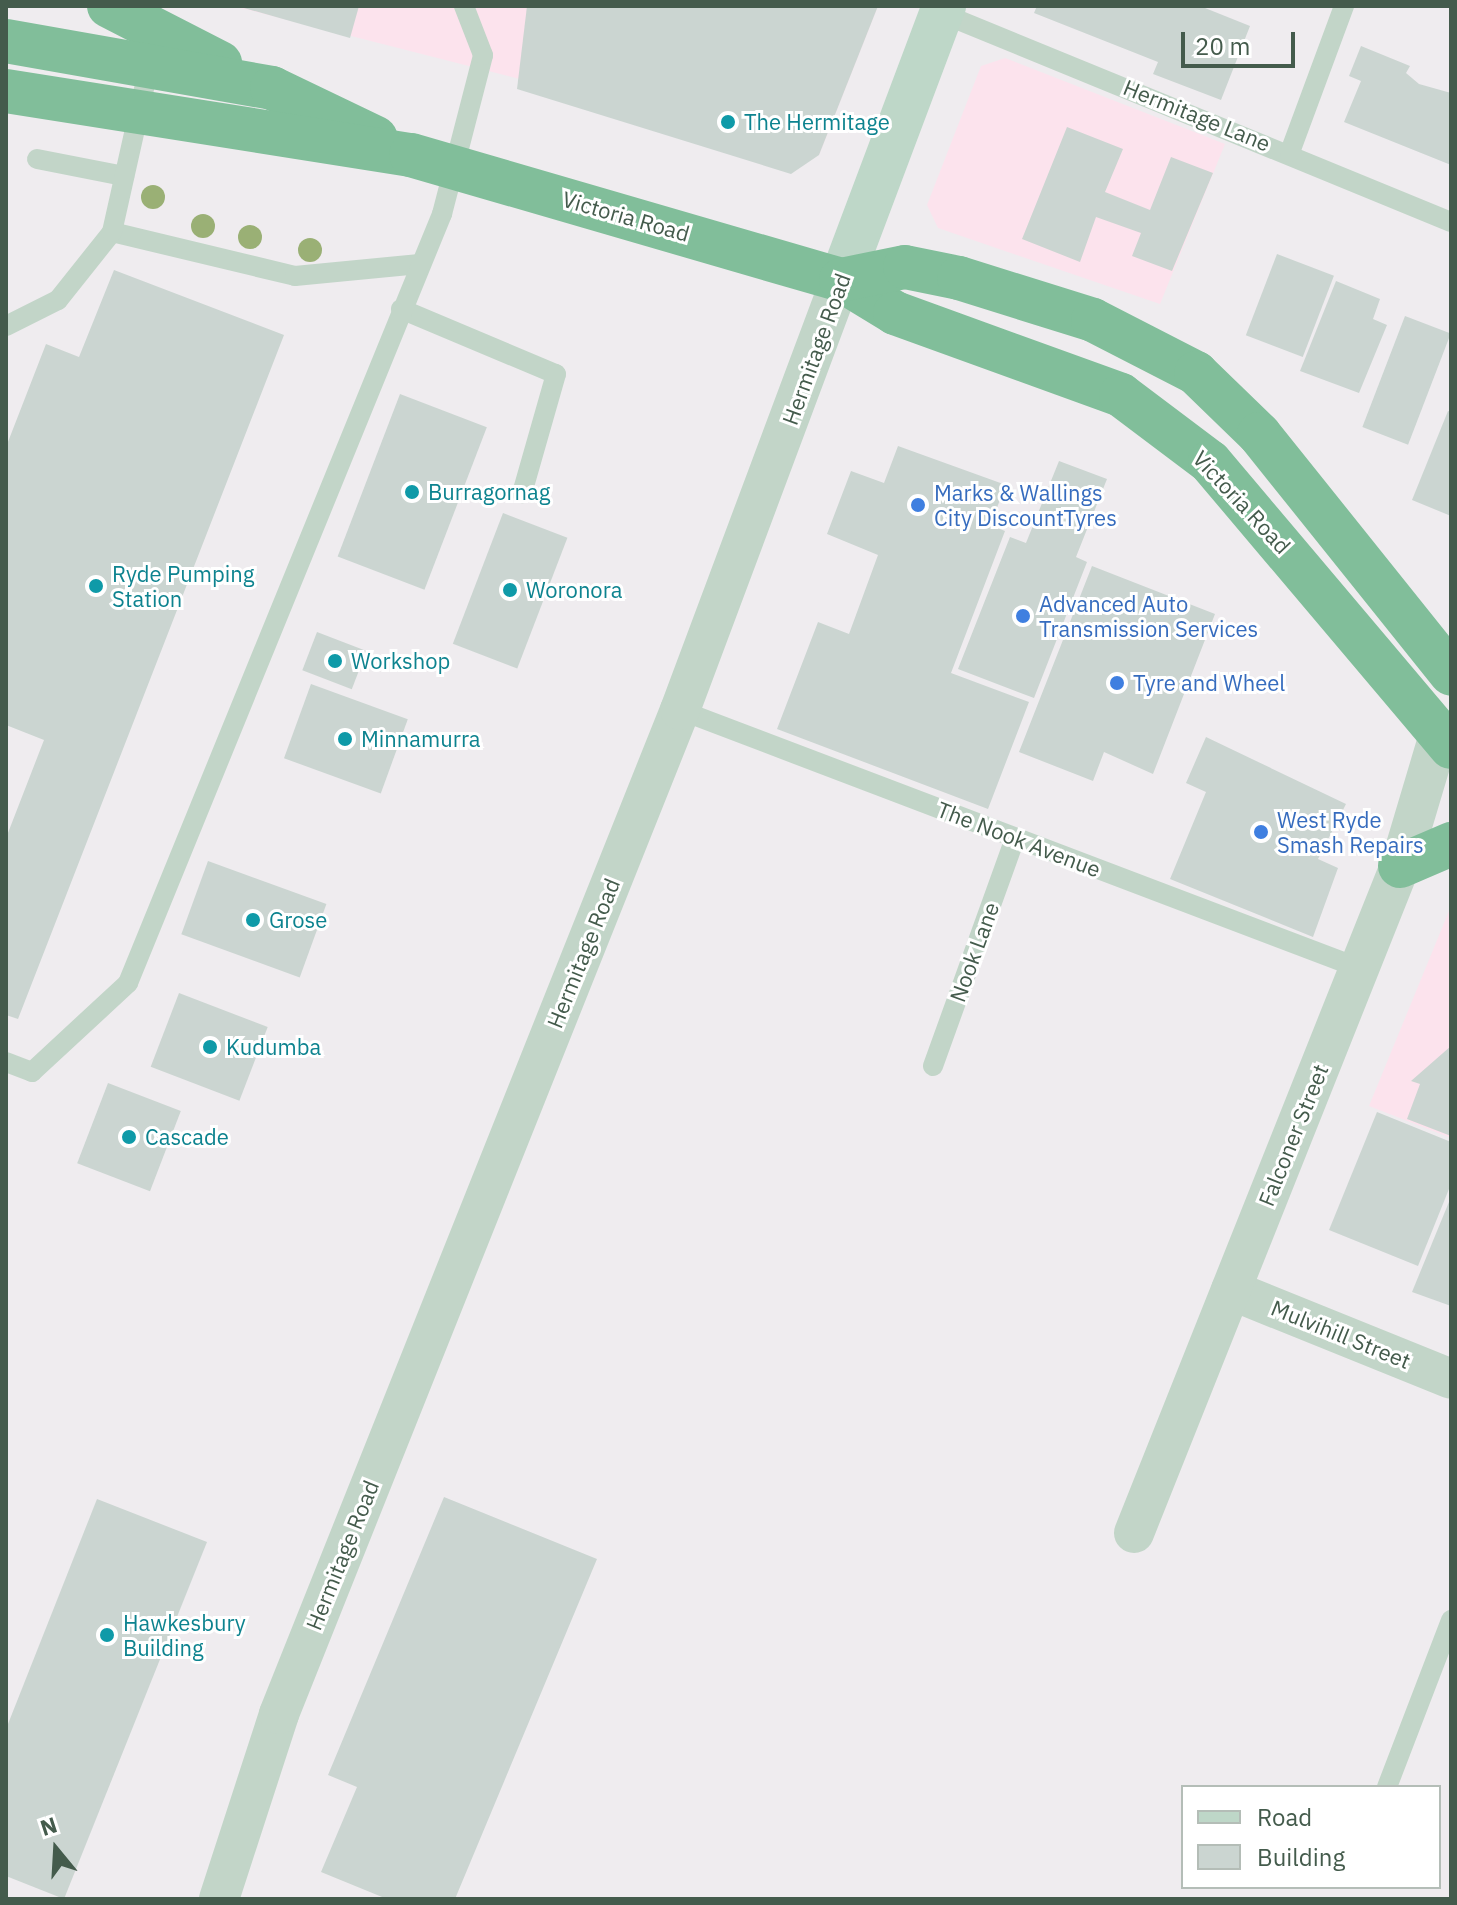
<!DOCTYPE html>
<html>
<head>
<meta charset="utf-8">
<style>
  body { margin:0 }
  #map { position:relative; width:1457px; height:1905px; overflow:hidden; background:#efecef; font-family:"IBM Plex Sans",sans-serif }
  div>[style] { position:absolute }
  .commercial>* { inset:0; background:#fce3ed }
  .building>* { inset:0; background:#cbd5d1; transform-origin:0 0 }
  .lane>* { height:20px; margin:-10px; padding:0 10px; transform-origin:10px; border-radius:10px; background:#c2d5c8 }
  .street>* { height:40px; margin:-20px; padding:0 20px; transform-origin:20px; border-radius:20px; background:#c2d5c8 }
  .secondary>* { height:44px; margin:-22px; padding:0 22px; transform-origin:22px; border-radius:22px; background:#bed7c8 }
  .highway>* { height:44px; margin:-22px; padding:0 22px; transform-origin:22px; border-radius:22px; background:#81be9a }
  .trees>* { width:24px; height:24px; margin:-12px; border-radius:50%; background:#9ab075 }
  .dots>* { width:22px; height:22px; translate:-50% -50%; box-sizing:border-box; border:4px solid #fff; border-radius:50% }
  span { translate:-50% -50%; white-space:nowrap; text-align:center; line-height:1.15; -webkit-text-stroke:6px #fff; paint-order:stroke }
  .street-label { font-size:22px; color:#445b4c }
  .culture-label { font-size:22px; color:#0d838f }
  .left { translate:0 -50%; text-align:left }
  .shop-label { font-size:22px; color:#366cbe }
  .frame { position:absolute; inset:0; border:8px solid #445b4c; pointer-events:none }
  .legend { position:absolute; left:1181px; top:1785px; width:260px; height:104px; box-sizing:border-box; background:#fff; border:2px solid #b4bdb7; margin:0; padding:10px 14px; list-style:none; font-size:24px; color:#445b4c }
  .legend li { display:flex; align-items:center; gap:16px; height:40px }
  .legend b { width:40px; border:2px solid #b4bdb7 }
  .north { position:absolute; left:16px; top:1809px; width:80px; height:80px; -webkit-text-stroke:6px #fff; paint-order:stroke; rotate:342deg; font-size:22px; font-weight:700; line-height:32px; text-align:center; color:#445b4c }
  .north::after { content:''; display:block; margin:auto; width:28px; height:36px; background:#445b4c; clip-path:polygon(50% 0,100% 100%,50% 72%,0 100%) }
  .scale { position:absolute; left:1181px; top:32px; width:114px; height:36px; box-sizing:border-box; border:4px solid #445b4c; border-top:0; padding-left:10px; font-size:24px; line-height:28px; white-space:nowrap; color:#445b4c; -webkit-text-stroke:6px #fff; paint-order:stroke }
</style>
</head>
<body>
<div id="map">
  <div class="commercial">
    <div style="clip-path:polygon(233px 6px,878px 6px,819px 155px)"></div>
    <div style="clip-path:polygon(1005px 58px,1225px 144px,1160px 304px,938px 228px,927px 205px,981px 66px)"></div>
    <div style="clip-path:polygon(1451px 906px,1451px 1138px,1369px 1106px)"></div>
  </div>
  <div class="building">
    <div style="clip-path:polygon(237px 6px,359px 6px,350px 38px)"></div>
    <div style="clip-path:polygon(527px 6px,878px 6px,819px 155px,791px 174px,517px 89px)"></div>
    <div style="clip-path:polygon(1037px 6px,1200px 6px,1250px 26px,1221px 100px,1153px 74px,1158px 62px,1034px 13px)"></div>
    <div style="clip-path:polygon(1361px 46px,1410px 66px,1406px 73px,1419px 84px,1451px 93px,1451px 165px,1344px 122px,1361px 81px,1349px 76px)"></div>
    <div style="clip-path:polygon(1067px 127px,1123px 149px,1105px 192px,1150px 210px,1171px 157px,1213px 173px,1172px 271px,1132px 256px,1141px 233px,1096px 217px,1080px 262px,1022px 239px)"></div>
    <div style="left:1277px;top:254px;width:61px;height:87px;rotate:21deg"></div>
    <div style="clip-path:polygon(114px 270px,284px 335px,18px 1019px,6px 1015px,6px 838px,44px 740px,6px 725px,6px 447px,46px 344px,79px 357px)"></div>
    <div style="clip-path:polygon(1336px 281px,1380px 299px,1373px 319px,1387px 325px,1359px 393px,1300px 371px)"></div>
    <div style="left:1405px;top:316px;width:49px;height:119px;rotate:21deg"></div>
    <div style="left:400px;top:394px;width:93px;height:174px;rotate:21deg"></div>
    <div style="clip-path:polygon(1448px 411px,1451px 412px,1451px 516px,1412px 500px)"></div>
    <div style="clip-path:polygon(898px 446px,1006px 485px,990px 525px,1005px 531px,951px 673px,1029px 702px,988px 809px,777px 729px,818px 622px,849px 634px,878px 555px,827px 534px,851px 471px,884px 483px)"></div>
    <div style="clip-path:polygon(1059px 461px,1107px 479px,1076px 557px,1087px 562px,1034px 698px,958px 669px,1010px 537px,1026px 543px)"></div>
    <div style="left:503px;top:513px;width:69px;height:140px;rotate:21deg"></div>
    <div style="clip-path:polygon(1092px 566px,1215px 614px,1153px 774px,1104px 752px,1093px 781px,1019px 752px)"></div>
    <div style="left:317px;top:632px;width:53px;height:41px;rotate:21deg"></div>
    <div style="left:311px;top:684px;width:103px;height:79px;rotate:20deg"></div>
    <div style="clip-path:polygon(1206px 737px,1346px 804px,1318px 859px,1338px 868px,1313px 937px,1170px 879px,1206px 792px,1186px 783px)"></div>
    <div style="left:208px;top:861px;width:126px;height:78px;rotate:20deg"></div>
    <div style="left:179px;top:993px;width:95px;height:79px;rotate:21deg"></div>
    <div style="clip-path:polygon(1451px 1046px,1451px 1136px,1407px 1119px,1420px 1084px,1411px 1081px)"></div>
    <div style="left:108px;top:1083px;width:78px;height:86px;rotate:21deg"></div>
    <div style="clip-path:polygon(1377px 1112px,1451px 1142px,1451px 1184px,1418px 1266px,1329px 1230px)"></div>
    <div style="clip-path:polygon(1451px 1197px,1451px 1306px,1412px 1292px)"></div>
    <div style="clip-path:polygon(444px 1497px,597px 1559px,455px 1899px,387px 1899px,321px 1872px,357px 1787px,328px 1775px)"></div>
    <div style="clip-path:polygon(97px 1499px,207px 1542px,64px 1899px,6px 1876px,6px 1729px)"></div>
  </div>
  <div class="lane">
    <div style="left:941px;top:13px;width:551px;rotate:22.28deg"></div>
    <div style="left:1290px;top:152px;width:156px;rotate:-69.7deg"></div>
    <div style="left:37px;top:159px;width:89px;rotate:11.1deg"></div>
    <div style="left:112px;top:232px;width:188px;rotate:13.5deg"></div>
    <div style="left:295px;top:276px;width:125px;rotate:-5.5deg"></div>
    <div style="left:401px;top:309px;width:168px;rotate:22.8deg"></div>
    <div style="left:556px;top:374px;width:124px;rotate:105.9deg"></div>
    <div style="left:6px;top:326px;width:58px;rotate:-26.6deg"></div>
    <div style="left:58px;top:300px;width:87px;rotate:-51.5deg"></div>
    <div style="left:112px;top:232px;width:170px;rotate:-77.4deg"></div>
    <div style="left:680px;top:710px;width:726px;rotate:20.81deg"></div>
    <div style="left:6px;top:1062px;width:28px;rotate:21deg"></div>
    <div style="left:32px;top:1072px;width:131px;rotate:-42.8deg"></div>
    <div style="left:128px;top:983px;width:831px;rotate:-67.79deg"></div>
    <div style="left:442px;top:214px;width:164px;rotate:-75.5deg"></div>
    <div style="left:483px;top:55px;width:53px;rotate:-111.2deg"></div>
    <div style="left:933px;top:1066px;width:242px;rotate:-70.2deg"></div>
    <div style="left:1387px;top:1787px;width:179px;rotate:-69deg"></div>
  </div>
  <div class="street">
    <div style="left:1231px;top:1290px;width:237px;rotate:22deg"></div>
    <div style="left:1134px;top:1533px;width:718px;rotate:-68.26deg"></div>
    <div style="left:1400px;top:866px;width:140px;rotate:-73.4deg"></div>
    <div style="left:219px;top:1899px;width:194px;rotate:-72deg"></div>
    <div style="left:279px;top:1714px;width:1081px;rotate:-68.23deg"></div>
    <div style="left:680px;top:710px;width:459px;rotate:-69.5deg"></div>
  </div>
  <div class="secondary">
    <div style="left:841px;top:280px;width:293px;rotate:-69.4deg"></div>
  </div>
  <div class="highway">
    <div style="left:109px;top:6px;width:125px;rotate:27.2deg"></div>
    <div style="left:6px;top:41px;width:270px;rotate:10deg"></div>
    <div style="left:272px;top:88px;width:115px;rotate:25.7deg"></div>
    <div style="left:6px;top:91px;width:410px;rotate:9deg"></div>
    <div style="left:411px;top:155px;width:448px;rotate:16.2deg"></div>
    <div style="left:841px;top:280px;width:63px;rotate:31.4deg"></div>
    <div style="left:895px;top:313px;width:240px;rotate:19.9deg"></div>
    <div style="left:1121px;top:395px;width:111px;rotate:37deg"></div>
    <div style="left:1210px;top:462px;width:373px;rotate:49.8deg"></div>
    <div style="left:841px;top:280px;width:65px;rotate:-11.5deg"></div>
    <div style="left:905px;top:267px;width:55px;rotate:11.5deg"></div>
    <div style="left:959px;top:278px;width:140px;rotate:17.4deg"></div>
    <div style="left:1093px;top:320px;width:116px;rotate:27.2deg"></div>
    <div style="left:1196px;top:373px;width:88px;rotate:44.1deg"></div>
    <div style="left:1259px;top:434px;width:307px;rotate:51.3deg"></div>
    <div style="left:1400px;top:866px;width:56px;rotate:-23.3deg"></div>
  </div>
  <div class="trees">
    <div style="left:153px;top:197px"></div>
    <div style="left:203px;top:226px"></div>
    <div style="left:250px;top:237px"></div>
    <div style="left:310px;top:250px"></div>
  </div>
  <div class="dots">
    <div style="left:728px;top:122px;background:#0f9aa8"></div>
    <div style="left:412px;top:492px;background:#0f9aa8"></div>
    <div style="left:918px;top:505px;background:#3f7fe0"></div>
    <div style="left:96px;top:586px;background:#0f9aa8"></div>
    <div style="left:510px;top:590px;background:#0f9aa8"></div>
    <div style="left:1023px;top:616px;background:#3f7fe0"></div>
    <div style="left:335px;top:661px;background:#0f9aa8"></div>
    <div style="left:1117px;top:683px;background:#3f7fe0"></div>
    <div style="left:345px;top:739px;background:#0f9aa8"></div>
    <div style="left:1261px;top:832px;background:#3f7fe0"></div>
    <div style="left:253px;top:920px;background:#0f9aa8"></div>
    <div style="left:210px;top:1047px;background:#0f9aa8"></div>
    <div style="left:129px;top:1137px;background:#0f9aa8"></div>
    <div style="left:107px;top:1635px;background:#0f9aa8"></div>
  </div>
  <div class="street-label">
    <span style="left:1197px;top:115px;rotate:22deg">Hermitage Lane</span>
    <span style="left:626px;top:216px;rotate:16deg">Victoria Road</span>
    <span style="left:816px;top:349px;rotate:-70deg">Hermitage Road</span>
    <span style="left:1242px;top:502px;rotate:47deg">Victoria Road</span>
    <span style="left:1019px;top:839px;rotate:21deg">The Nook Avenue</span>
    <span style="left:974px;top:952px;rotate:-70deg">Nook Lane</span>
    <span style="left:583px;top:953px;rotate:-68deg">Hermitage Road</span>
    <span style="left:1293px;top:1135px;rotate:-68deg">Falconer Street</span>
    <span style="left:1341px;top:1334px;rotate:22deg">Mulvihill Street</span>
    <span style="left:342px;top:1555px;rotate:-68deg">Hermitage Road</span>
  </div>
  <div class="culture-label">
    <span class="left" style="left:744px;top:122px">The Hermitage</span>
    <span class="left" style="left:428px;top:492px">Burragornag</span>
    <span class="left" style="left:112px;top:586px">Ryde Pumping<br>Station</span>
    <span class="left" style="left:526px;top:590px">Woronora</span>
    <span class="left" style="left:351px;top:661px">Workshop</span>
    <span class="left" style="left:361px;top:739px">Minnamurra</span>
    <span class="left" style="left:269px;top:920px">Grose</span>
    <span class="left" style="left:226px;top:1047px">Kudumba</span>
    <span class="left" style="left:145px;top:1137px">Cascade</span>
    <span class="left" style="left:123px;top:1635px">Hawkesbury<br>Building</span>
  </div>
  <div class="shop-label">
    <span class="left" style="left:934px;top:505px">Marks &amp; Wallings<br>City DiscountTyres</span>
    <span class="left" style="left:1039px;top:616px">Advanced Auto<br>Transmission Services</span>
    <span class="left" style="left:1133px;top:683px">Tyre and Wheel</span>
    <span class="left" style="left:1277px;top:832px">West Ryde<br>Smash Repairs</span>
  </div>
  <div class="frame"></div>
  <ul class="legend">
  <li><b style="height:10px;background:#bed7c8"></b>Road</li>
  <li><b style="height:22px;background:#cbd5d1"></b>Building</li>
  </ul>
  <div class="north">N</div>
  <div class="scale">20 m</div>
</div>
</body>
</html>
